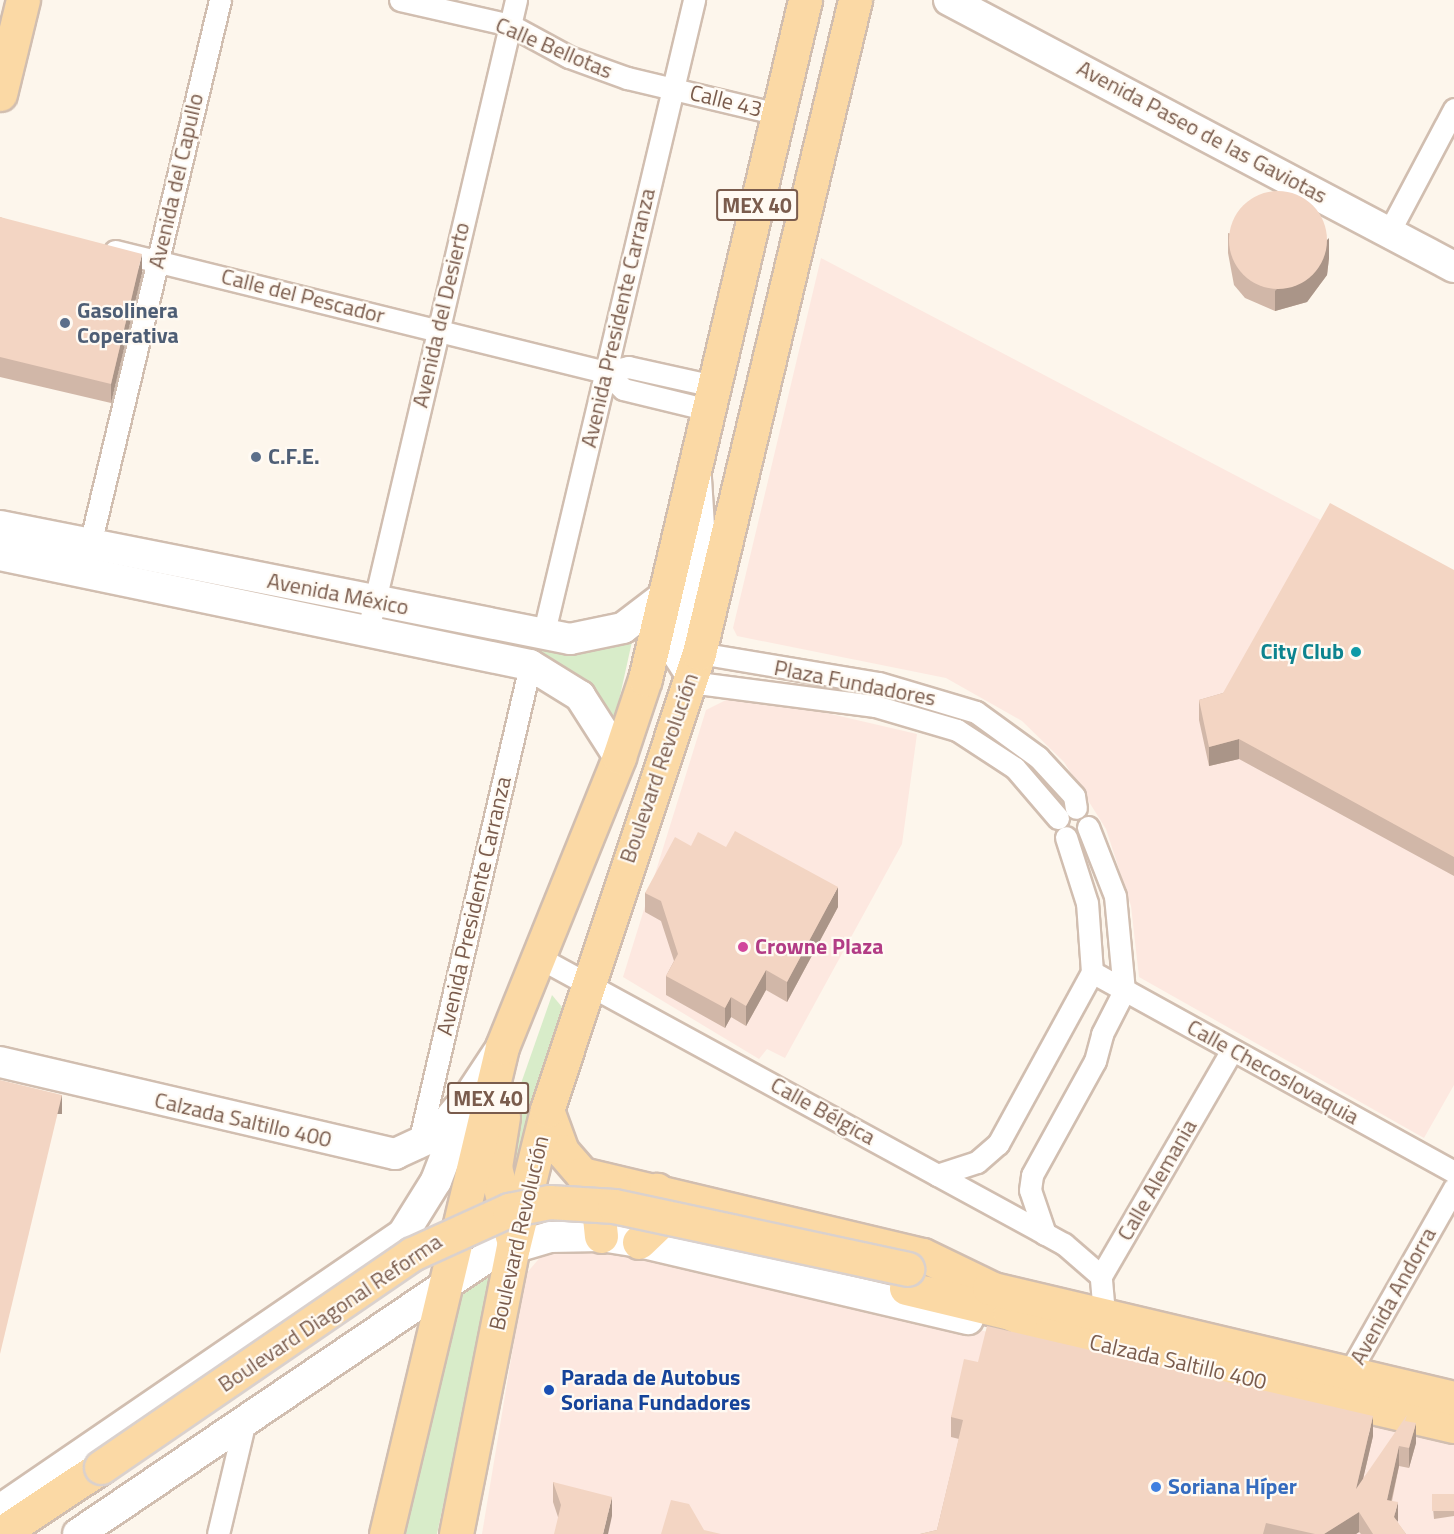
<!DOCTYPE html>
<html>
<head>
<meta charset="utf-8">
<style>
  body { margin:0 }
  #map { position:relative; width:1454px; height:1534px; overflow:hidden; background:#fdf6ec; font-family:"Titillium Web",sans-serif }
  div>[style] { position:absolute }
  .commercial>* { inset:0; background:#fde8e0 }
  .green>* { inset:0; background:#d8ecc9 }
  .roads { filter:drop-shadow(2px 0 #d1beb0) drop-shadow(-2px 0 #d1beb0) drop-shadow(0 2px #d1beb0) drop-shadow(0 -2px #d1beb0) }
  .street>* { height:21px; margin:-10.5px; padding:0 10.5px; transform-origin:10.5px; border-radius:10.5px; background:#fff }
  .secondary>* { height:30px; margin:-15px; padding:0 15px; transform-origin:15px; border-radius:15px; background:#fff }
  .primary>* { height:33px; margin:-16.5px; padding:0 16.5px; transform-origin:16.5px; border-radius:16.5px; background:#fbd9a5 }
  .bridges { filter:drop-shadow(2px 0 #dad1cd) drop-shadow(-2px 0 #dad1cd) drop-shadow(0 2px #dad1cd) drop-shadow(0 -2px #dad1cd) }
  .primary-bridge>* { height:33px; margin:-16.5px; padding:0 16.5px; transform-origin:16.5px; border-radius:16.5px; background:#fbd9a5 }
  .wall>* { inset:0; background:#d1b7a8 }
  .shaded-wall>* { inset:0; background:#aa9588; transform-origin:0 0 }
  .building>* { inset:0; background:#f3d5c3; transform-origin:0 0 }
  .round { border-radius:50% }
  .dots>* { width:16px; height:16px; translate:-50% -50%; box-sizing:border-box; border:3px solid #fffaf3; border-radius:50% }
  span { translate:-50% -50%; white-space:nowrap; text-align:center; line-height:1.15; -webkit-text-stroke:4.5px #fffaf3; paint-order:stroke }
  .shield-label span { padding:2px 4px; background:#fffaf3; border:2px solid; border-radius:4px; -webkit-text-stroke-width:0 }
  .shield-label { font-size:21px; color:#7a5c4d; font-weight:700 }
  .street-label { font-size:22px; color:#7a5c4d }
  .service-label { font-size:22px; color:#4e5e75; font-weight:700 }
  .left { translate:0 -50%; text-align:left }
  .culture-label { font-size:22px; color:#0d838f; font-weight:700 }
  .right { translate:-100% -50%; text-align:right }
  .hotel-label { font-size:22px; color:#b23c85; font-weight:700 }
  .transit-label { font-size:22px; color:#164399; font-weight:700 }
  .shop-label { font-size:22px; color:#366cbe; font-weight:700 }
</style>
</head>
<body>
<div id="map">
  <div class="commercial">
    <div style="clip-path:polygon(821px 258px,1454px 590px,1454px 1085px,1424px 1138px,1139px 977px,1131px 906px,1106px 829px,1064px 762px,1022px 721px,946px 678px,737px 636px,733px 628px)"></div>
    <div style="clip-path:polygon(740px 693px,917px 734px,902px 844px,785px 1058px,767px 1049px,759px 1059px,623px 977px,706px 710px)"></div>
    <div style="clip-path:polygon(574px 1242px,963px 1326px,1454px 1444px,1454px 1534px,482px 1534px,525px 1275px,543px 1254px)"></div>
  </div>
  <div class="green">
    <div style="clip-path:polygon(458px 636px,541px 650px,633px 637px,614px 723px)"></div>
    <div style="clip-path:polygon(552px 995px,562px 1007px,512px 1174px,504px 1132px)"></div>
    <div style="clip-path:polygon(496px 1259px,437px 1534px,404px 1534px,453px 1292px)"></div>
  </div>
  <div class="roads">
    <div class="street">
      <div style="left:400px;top:0;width:113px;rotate:12.8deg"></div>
      <div style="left:510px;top:25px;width:67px;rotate:28.5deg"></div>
      <div style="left:569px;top:57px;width:62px;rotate:19.9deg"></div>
      <div style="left:627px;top:78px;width:155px;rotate:13.4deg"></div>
      <div style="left:1390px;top:230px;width:137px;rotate:-62.1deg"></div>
      <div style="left:115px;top:251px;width:505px;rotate:13.87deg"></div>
      <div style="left:605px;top:372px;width:24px;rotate:-12deg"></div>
      <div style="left:628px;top:367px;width:88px;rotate:12.5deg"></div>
      <div style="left:605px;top:372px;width:25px;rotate:43deg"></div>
      <div style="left:623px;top:389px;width:89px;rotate:13.7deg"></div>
      <div style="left:700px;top:478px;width:48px;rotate:86.4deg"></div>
      <div style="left:703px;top:526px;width:134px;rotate:102.5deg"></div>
      <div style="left:674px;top:657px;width:30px;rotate:57deg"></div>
      <div style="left:690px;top:682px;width:187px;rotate:7.4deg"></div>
      <div style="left:875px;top:706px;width:85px;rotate:16.3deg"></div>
      <div style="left:957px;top:730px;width:69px;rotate:33.2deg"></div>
      <div style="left:1015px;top:768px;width:66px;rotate:49.3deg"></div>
      <div style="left:87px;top:557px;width:573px;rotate:-76.57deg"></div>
      <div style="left:368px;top:630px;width:647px;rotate:-76.78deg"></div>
      <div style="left:543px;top:636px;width:654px;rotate:-76.64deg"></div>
      <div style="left:699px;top:653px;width:182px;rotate:9.5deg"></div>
      <div style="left:879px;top:683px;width:101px;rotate:16.6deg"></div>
      <div style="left:976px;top:712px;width:77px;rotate:36deg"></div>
      <div style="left:1038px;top:757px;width:53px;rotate:47.3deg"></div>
      <div style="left:1074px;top:796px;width:12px;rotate:81deg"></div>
      <div style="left:538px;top:957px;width:599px;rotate:28.62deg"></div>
      <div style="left:1064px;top:1244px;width:49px;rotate:40.9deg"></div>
      <div style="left:1092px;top:972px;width:414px;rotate:28.9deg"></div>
      <div style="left:418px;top:1147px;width:495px;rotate:-76.9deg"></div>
      <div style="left:937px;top:1175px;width:42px;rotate:-18deg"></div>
      <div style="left:977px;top:1162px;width:28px;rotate:-41deg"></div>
      <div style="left:998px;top:1144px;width:196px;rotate:-61.3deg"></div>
      <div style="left:1092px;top:972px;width:69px;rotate:-94.1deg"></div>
      <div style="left:1087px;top:903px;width:69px;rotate:-107.7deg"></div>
      <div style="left:1045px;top:1234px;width:46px;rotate:-108.8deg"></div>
      <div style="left:1030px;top:1190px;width:15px;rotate:-82deg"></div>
      <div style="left:1032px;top:1175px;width:130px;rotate:-61.1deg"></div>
      <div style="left:1095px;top:1061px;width:28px;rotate:-75deg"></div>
      <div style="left:1102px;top:1034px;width:48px;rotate:-62.9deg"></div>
      <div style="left:1124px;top:991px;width:95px;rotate:-95.4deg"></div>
      <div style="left:1115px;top:896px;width:74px;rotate:-111.4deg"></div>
      <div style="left:1104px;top:1314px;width:38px;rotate:-95deg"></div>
      <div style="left:1101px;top:1276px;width:261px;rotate:-59.9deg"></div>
      <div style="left:1349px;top:1373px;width:213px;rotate:-60.4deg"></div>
      <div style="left:218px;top:1534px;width:116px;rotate:-76.6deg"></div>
    </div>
    <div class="secondary">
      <div style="left:949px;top:0;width:571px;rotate:27.87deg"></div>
      <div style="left:0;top:526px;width:581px;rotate:11.21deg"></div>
      <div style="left:570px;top:639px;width:54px;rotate:-11.7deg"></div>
      <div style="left:623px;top:628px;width:54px;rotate:-37.5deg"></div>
      <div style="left:0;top:555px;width:541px;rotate:11.73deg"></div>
      <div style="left:530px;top:665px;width:59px;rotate:31.8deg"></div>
      <div style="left:580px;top:696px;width:72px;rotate:57.4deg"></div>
      <div style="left:0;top:1062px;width:406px;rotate:13.1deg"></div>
      <div style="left:395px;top:1154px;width:45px;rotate:-24.9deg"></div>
      <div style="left:436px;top:1135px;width:34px;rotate:-50deg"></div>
      <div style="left:0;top:1510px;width:488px;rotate:-34.4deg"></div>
      <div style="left:403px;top:1234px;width:62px;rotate:-58.1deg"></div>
      <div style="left:436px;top:1181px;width:89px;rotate:-68.9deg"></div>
      <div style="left:468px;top:1098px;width:53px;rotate:-56.6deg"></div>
      <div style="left:78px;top:1534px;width:500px;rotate:-34.1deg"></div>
      <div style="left:492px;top:1254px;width:60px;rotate:-16.3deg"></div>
      <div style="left:550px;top:1237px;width:51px;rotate:-1.1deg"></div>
      <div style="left:601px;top:1236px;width:38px;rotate:9deg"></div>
      <div style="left:639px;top:1242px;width:338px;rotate:13.2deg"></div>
    </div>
    <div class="primary">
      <div style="left:0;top:94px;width:97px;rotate:-76.3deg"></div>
      <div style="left:547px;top:1110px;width:44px;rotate:69.9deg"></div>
      <div style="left:562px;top:1151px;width:30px;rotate:49deg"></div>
      <div style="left:582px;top:1174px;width:350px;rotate:13.4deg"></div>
      <div style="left:923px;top:1255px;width:78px;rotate:25.9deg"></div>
      <div style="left:503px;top:1117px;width:51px;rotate:99.1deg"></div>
      <div style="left:495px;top:1167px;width:71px;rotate:76.2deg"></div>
      <div style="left:601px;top:1236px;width:30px;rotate:-96deg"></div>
      <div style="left:598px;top:1206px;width:26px;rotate:-53deg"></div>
      <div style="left:639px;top:1242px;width:32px;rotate:-44deg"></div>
      <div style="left:662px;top:1220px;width:19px;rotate:-87deg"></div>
      <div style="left:663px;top:1201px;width:13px;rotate:-119deg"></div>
      <div style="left:906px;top:1288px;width:107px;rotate:13.5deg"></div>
      <div style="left:1010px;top:1313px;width:44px;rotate:25.4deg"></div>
      <div style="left:1050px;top:1332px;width:415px;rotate:13.1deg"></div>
      <div style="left:989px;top:1288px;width:478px;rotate:13.3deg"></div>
      <div style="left:0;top:1534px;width:121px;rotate:-33.6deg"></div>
      <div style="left:386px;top:1534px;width:501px;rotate:-76.6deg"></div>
      <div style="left:502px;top:1047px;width:313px;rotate:-68deg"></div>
      <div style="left:619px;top:757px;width:82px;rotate:-71.6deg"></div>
      <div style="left:645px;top:679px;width:698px;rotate:-76.74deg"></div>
      <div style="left:456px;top:1534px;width:293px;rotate:-78.8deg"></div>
      <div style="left:513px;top:1247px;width:141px;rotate:-76.1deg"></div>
      <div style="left:547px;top:1110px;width:482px;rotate:-71.6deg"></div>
      <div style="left:699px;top:653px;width:671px;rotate:-76.56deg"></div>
    </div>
  </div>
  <div class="bridges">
    <div class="primary-bridge">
      <div style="left:101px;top:1467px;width:377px;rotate:-34.4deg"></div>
      <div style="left:412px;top:1254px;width:107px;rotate:-24.4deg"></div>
      <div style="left:509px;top:1210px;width:41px;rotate:-11.3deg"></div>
      <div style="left:549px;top:1202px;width:65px;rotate:3.5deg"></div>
      <div style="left:614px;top:1206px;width:300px;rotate:12.1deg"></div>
    </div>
  </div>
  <div class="wall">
    <div style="clip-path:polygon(0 217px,142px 273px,111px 403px,0 377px)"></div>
    <div style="clip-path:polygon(1228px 233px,1329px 258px,1327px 275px,1307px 302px,1275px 311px,1245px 298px,1234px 285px,1228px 253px)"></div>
    <div style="clip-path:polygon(1454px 570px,1454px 876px,1239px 759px,1209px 766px,1199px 720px,1199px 700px,1223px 693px)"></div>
    <div style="clip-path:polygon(691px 846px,838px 907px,787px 1002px,766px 990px,746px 1026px,731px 1017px,725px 1028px,666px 995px,666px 976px,674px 961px,661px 921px,645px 912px,645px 893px)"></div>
    <div style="clip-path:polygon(978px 1362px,1373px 1436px,1363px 1479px,1407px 1422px,1416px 1443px,1409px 1468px,1399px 1466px,1392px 1501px,1397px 1522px,1406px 1534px,1361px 1534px,1359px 1532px,1356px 1534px,920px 1534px,937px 1530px,959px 1439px,951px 1437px,951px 1417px)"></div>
    <div style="clip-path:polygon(553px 1482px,612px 1516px,558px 1517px,553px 1502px)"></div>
    <div style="clip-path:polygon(1454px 1494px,1454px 1516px,1434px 1519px,1432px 1497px)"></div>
  </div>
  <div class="shaded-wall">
    <div style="clip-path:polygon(1329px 238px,1329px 258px,1327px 275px,1307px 302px,1275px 311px,1275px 291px)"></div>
    <div style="clip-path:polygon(142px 254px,142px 273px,111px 403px,111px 384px)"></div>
    <div style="clip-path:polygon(1239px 739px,1239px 759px,1209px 766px,1209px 747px)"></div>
    <div style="clip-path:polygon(838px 887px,838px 907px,787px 1002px,787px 982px)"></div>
    <div style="clip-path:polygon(766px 970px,766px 990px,746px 1026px,746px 1006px)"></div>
    <div style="clip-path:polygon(731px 997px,731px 1017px,725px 1028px,725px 1008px)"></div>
    <div style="left:62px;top:1095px;width:19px;height:266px;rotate:90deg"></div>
    <div style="clip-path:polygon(1373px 1416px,1373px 1436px,1356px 1509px,1356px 1489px)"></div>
    <div style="clip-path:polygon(1416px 1423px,1416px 1443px,1409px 1468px,1409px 1448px)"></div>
    <div style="clip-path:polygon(1399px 1446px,1399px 1466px,1387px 1519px,1387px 1500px)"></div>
    <div style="clip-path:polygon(612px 1497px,612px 1516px,608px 1534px,603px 1534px)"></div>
    <div style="clip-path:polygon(1398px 1502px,1398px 1522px,1394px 1517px)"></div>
    <div style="clip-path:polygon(1359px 1512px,1359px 1532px,1356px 1534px,1324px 1534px)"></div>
  </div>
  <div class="building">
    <div class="round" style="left:1229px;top:191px;width:98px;height:98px"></div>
    <div style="clip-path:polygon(0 217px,142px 254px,111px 384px,0 357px)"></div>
    <div style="clip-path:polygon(1330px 503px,1454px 570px,1454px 857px,1239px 739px,1209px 747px,1199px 700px,1223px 693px)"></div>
    <div style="clip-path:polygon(735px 831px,838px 887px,787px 982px,766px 970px,746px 1006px,731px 997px,725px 1008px,666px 976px,678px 954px,661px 901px,645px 893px,675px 837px,691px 846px,698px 832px,726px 847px)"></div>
    <div style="clip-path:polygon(0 1080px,62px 1095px,0 1354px)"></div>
    <div style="clip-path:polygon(987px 1326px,1373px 1416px,1356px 1489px,1407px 1415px,1405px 1421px,1416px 1423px,1409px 1448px,1399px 1446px,1387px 1500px,1398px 1502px,1394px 1517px,1406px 1534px,1373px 1534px,1359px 1512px,1324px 1534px,1315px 1534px,1266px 1523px,1263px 1534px,920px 1534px,937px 1530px,963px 1420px,951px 1417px,964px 1359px,978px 1362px)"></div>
    <div style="clip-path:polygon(553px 1482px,612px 1497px,603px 1534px,554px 1534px,561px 1505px)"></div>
    <div style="left:1454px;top:1494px;width:17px;height:22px;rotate:90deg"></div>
    <div style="clip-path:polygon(671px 1500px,689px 1504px,704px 1530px,721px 1534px,661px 1534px)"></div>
  </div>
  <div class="dots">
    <div style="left:65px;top:323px;background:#5c6f8a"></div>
    <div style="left:256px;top:457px;background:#5c6f8a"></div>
    <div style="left:1356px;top:652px;background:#0f9aa8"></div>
    <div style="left:743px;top:947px;background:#d1479c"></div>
    <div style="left:549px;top:1390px;background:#1a4fb4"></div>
    <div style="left:1156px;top:1487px;background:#3f7fe0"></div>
  </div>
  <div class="shield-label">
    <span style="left:757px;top:205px">MEX 40</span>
    <span style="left:488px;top:1098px">MEX 40</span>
  </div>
  <div class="street-label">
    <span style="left:554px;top:48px;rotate:23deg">Calle Bellotas</span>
    <span style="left:726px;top:101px;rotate:14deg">Calle 43</span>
    <span style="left:1202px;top:132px;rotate:28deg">Avenida Paseo de las Gaviotas</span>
    <span style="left:176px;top:181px;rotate:-77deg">Avenida del Capullo</span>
    <span style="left:303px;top:296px;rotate:14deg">Calle del Pescador</span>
    <span style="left:441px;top:315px;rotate:-77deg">Avenida del Desierto</span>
    <span style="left:618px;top:318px;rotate:-77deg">Avenida Presidente Carranza</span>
    <span style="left:338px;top:594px;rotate:11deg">Avenida México</span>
    <span style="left:855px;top:683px;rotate:11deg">Plaza Fundadores</span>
    <span style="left:659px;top:768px;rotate:-71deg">Boulevard Revolución</span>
    <span style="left:474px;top:906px;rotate:-77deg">Avenida Presidente Carranza</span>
    <span style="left:1273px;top:1072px;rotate:29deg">Calle Checoslovaquia</span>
    <span style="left:823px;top:1111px;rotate:29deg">Calle Bélgica</span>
    <span style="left:243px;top:1120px;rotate:13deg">Calzada Saltillo 400</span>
    <span style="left:1157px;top:1180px;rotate:-60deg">Calle Alemania</span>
    <span style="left:519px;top:1233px;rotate:-77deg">Boulevard Revolución</span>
    <span style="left:1393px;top:1296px;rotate:-61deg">Avenida Andorra</span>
    <span style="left:330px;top:1313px;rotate:-34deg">Boulevard Diagonal Reforma</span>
    <span style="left:1178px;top:1362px;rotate:13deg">Calzada Saltillo 400</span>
  </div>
  <div class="service-label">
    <span class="left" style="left:77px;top:323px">Gasolinera<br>Coperativa</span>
    <span class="left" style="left:268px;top:457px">C.F.E.</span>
  </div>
  <div class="culture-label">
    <span class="right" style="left:1344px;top:652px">City Club</span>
  </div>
  <div class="hotel-label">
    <span class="left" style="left:755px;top:947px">Crowne Plaza</span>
  </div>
  <div class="transit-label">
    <span class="left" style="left:561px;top:1390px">Parada de Autobus<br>Soriana Fundadores</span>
  </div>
  <div class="shop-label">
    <span class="left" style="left:1168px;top:1487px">Soriana Híper</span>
  </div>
</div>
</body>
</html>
